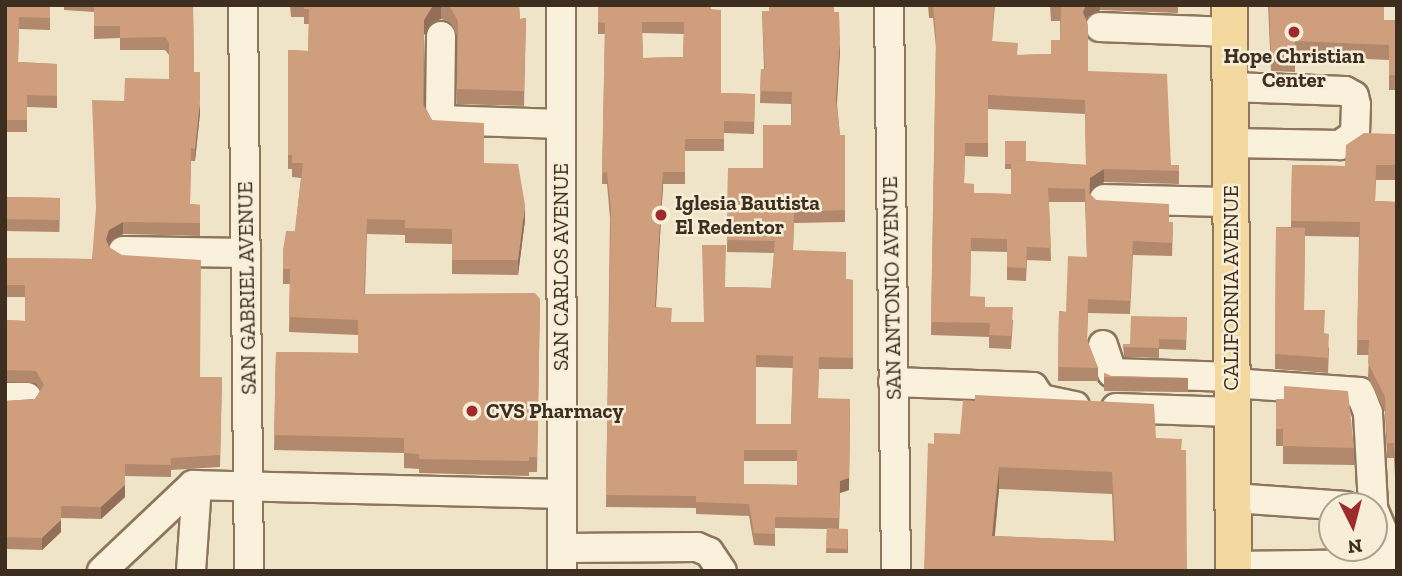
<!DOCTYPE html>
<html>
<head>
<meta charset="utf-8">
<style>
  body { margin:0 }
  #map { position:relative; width:1402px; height:576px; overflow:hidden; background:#f0e4c8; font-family:"Zilla Slab",serif }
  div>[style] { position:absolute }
  .roads { filter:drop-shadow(2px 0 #8d765c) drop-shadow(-2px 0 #8d765c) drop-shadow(0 2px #8d765c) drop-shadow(0 -2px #8d765c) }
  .minor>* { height:28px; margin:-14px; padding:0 14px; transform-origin:14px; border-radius:14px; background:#faf1dc }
  .major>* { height:35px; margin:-17.5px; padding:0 17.5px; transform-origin:17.5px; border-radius:17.5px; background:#f3d9a0 }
  .wall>* { inset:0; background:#b2896c; transform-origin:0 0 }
  .shaded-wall>* { inset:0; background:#916f58 }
  .building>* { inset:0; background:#cf9f7d; transform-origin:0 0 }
  .dots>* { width:19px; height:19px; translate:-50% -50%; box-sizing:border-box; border:4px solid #f7eed8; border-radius:50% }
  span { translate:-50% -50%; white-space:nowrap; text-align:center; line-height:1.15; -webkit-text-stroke:5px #f7eed8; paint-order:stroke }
  .poi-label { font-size:21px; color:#3d2e20; font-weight:700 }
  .left { translate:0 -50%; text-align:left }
  .street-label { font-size:21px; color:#3d2e20 }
  .frame { position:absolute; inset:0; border:7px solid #3d2e20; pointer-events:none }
  .north { position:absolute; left:1318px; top:492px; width:70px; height:70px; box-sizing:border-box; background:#f7eed8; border:2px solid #ada18e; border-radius:50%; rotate:174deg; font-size:19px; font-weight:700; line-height:28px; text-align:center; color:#3d2e20 }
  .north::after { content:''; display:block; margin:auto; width:24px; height:32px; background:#9e2a2b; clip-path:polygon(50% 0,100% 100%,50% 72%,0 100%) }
</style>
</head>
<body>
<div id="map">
  <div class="roads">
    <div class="minor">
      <div style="left:243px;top:5px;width:566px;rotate:89.39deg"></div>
      <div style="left:561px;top:5px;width:566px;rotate:89.9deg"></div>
      <div style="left:889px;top:5px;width:566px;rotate:89.29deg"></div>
      <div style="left:1100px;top:27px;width:130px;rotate:2.2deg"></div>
      <div style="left:441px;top:36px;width:84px;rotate:90.7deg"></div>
      <div style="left:440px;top:120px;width:121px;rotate:1.9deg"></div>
      <div style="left:1230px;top:87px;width:115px;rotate:2deg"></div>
      <div style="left:1345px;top:91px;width:10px;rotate:29deg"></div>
      <div style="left:1354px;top:96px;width:9px;rotate:77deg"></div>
      <div style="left:1356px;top:105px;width:29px;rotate:92deg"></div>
      <div style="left:1355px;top:134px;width:19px;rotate:144deg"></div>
      <div style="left:1340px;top:145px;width:110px;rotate:-179deg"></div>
      <div style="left:1104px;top:199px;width:127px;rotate:1.4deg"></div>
      <div style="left:123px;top:251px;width:123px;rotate:0.9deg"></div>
      <div style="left:1103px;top:345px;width:29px;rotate:72deg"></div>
      <div style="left:1112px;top:373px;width:120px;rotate:1.9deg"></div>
      <div style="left:893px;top:382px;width:140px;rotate:2deg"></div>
      <div style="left:1033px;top:387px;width:14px;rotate:56deg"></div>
      <div style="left:1041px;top:399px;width:35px;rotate:12deg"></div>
      <div style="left:1232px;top:383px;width:128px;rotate:4deg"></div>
      <div style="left:1360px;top:392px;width:22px;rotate:69deg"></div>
      <div style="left:1368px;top:413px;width:93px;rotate:86.9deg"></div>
      <div style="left:5px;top:397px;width:22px"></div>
      <div style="left:1116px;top:408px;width:116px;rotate:2deg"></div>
      <div style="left:1233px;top:498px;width:113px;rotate:4deg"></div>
      <div style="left:1374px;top:511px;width:23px;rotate:67deg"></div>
      <div style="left:1383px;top:532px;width:39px;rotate:91deg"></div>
      <div style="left:562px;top:548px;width:135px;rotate:-0.4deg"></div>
      <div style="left:697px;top:547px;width:13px;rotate:23deg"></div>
      <div style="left:709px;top:552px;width:23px;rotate:56deg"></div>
      <div style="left:1233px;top:566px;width:149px;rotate:-0.8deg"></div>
      <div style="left:102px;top:571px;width:125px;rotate:-43.4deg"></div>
      <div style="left:193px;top:485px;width:368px;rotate:1.4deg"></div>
      <div style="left:191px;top:571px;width:86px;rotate:-86deg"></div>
    </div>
    <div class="major">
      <div style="left:1229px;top:5px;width:566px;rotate:89.6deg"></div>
    </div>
  </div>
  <div class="wall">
    <div style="clip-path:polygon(5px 5px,50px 5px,50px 30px,19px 29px,18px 62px,57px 64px,57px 108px,27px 107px,27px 132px,5px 132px)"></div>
    <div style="clip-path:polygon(64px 5px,193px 5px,194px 72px,200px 113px,195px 161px,191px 161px,190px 204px,200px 205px,200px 236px,123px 234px,109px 242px,108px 245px,200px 377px,222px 377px,220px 467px,171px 470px,171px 477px,125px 476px,125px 497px,101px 519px,61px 518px,61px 532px,42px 550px,5px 549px,5px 401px,35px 399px,40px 391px,36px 383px,5px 382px,5px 320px,25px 321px,25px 297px,5px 297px,5px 258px,92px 259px,124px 101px,169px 79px,169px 55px,165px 50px,120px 50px,120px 38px,94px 39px,94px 12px,64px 10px)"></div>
    <div style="clip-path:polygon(290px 5px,519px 5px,520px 19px,526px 18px,524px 106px,457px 104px,457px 35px,450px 22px,441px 19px,432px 22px,424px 35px,424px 105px,432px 120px,484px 163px,525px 220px,518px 275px,452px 274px,452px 244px,405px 243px,405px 235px,367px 234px,365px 294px,540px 299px,537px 472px,529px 472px,529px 476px,419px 473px,419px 469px,404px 468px,404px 453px,274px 450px,276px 352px,358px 353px,358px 335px,289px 332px,290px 284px,283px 284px,283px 250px,295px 231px,301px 178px,292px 177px,292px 169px,288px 169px,288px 50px,308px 51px,309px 24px,304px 24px,304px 17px,291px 17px)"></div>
    <div style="clip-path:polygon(evenodd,598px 5px,711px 9px,721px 93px,755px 94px,754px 134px,724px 133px,724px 151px,685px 151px,685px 184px,663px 184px,656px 307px,671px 322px,704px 322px,725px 287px,771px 288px,774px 253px,727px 252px,728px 168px,763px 168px,791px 125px,791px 104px,760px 103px,761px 69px,764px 69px,762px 11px,834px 12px,840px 50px,837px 104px,840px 135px,845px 135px,845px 222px,794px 223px,793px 250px,846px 279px,853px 280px,853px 369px,819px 369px,818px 398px,849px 490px,840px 493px,839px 529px,848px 529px,848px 553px,826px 553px,827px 529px,775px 528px,775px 546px,754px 545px,749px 516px,696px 514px,696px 508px,606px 507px,610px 218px,607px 184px,602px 184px,605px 34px,598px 34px,598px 5px,642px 33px,684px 34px,683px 57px,643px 58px,642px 33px,598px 5px,756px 367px,793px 368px,791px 424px,756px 424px,756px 367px,598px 5px,744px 461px,797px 461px,797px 485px,744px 484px,744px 461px)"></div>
    <div style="clip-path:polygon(evenodd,928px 5px,995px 5px,992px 41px,1018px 55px,1051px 54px,1060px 40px,1060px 21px,1051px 21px,1050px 5px,1178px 5px,1178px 13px,1100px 10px,1086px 19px,1088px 71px,1171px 165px,1179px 165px,1179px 184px,1104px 182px,1090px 191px,1089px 193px,1096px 200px,1169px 222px,1173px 222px,1172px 256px,1133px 255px,1130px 314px,1088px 313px,1087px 340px,1098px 368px,1098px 381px,1058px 381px,1059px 311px,1066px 312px,1087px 257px,1085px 202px,1049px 202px,1051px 261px,1027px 260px,1026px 281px,1007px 280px,1007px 252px,971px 251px,970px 296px,985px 307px,1013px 320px,1011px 349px,989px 348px,989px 337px,931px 335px,936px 47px,933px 18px,929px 18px,928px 5px,988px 109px,1085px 114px,1086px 165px,1026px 161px,1005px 141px,1005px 169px,1011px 169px,1011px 194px,974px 193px,964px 184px,965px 156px,988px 157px,988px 109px)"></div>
    <div style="clip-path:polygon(1268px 5px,1384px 5px,1384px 20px,1397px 20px,1397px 180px,1376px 180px,1375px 201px,1397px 202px,1397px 509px,1394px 458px,1387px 458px,1385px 412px,1368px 378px,1369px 355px,1357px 355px,1359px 237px,1305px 236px,1304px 310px,1324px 333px,1329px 349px,1328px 373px,1275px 369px,1276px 227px,1291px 227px,1292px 165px,1345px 166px,1395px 134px,1396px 90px,1389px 90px,1389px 60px,1295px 56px,1295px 72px,1271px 71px)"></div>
    <div style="left:5px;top:197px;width:55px;height:34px;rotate:1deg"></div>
    <div style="clip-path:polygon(1187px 317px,1186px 350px,1159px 349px,1159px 358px,1124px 357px,1123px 344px,1130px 344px)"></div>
    <div style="clip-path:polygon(1104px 373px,1111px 376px,1188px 378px,1188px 392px,1104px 391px)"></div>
    <div style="clip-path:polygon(1276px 399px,1284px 399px,1354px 448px,1354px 465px,1283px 464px,1283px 446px,1276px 446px)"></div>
    <div style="clip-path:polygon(evenodd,1156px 438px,1182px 450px,1187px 571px,924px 571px,934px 444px,1156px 438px,999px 489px,1112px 494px,1114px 541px,995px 536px,999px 489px)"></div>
  </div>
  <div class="shaded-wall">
    <div style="clip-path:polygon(441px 5px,441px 19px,432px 22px,424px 35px,424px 20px,432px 7px)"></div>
    <div style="clip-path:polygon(1086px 5px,1100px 5px,1100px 10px,1086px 18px,1083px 26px,1083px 12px)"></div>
    <div style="clip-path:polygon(840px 38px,840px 50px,836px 112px,836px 100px)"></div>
    <div style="clip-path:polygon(200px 101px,200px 113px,195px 161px,195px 149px)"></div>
    <div style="clip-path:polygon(1104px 169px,1104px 182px,1090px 191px,1090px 178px)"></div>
    <div style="clip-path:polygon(663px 172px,663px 184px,655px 319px,655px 307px)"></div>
    <div style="clip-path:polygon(525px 205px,525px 220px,518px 275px,518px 260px)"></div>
    <div style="clip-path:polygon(123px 222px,123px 234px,109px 242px,106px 251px,106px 239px,109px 230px)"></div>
    <div style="clip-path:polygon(850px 399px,849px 490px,840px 493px,839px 529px,840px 481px)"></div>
    <div style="clip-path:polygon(125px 464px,125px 497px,101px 519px,101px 507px)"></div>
    <div style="clip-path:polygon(999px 467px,999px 489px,992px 558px,992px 536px)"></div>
    <div style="clip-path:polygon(61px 506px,61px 532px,42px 550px,42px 538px)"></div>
  </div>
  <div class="building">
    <div style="clip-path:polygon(5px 5px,50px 5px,50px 18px,19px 17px,18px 62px,57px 64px,57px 96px,27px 95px,27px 120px,5px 120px)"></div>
    <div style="clip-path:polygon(94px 5px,193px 5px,194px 72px,200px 72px,200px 101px,195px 149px,191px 148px,190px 204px,200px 205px,200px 223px,123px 222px,109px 230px,106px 239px,109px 247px,122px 255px,201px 260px,200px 377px,222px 377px,220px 455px,171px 458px,171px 465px,125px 464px,125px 485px,101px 507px,61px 506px,61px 520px,42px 538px,5px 537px,5px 401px,35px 399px,44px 385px,36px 371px,5px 370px,5px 320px,25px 321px,25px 285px,5px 285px,5px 258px,92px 259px,96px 208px,92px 100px,124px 101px,125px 78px,169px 79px,169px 43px,165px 37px,120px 38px,120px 26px,94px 26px)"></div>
    <div style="clip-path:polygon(304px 5px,439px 5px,432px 7px,424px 20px,423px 105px,432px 120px,484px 123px,484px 163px,518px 164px,525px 205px,518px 260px,452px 260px,452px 229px,405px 228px,405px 220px,367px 219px,364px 294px,535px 293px,540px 299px,537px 457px,529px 457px,529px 461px,419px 459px,419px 454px,404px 453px,404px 438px,274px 435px,276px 352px,358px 353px,358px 320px,289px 317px,290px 269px,283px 269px,283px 250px,286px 231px,295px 231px,303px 163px,292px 163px,292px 155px,288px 155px,288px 50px,308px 51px,309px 9px,304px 9px)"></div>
    <div style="clip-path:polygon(442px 5px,519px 5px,520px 19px,526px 18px,524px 91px,457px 89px,458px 21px,450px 7px)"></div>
    <div style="clip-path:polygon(evenodd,598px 5px,711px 5px,711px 9px,721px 10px,721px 93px,755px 94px,754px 122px,724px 121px,724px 139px,685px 139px,685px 172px,663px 172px,655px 307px,672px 308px,671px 322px,704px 322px,702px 245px,726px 245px,725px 287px,771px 288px,775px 241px,727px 240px,728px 168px,763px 168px,763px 125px,791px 125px,792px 92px,760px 91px,761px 69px,765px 69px,762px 11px,769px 11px,769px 5px,834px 5px,834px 12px,839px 12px,840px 38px,836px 100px,840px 135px,845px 135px,845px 210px,794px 212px,793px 250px,846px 252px,846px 279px,853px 280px,853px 358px,819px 357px,818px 398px,850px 399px,849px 478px,840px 481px,839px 518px,775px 517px,775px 534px,754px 533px,749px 504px,696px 502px,696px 496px,606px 495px,611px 208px,607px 172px,602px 173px,605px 23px,598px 22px,598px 5px,642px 22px,684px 22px,683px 57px,643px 58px,642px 22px,598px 5px,756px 355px,793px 356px,791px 424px,756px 424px,756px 355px,598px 5px,744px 450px,797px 450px,797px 485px,744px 484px,744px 450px)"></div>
    <div style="clip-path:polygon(evenodd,933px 5px,994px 5px,992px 41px,1018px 43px,1017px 55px,1051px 54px,1051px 40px,1060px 40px,1061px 7px,1051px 7px,1051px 5px,1086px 5px,1083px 12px,1088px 25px,1088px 71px,1167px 74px,1171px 165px,1179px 165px,1179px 171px,1104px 169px,1090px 178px,1089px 193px,1096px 200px,1169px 204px,1169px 222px,1173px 222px,1172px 243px,1133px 241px,1130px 301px,1088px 299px,1087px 339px,1098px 368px,1058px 367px,1059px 311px,1066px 312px,1068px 256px,1087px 257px,1085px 189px,1048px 188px,1051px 248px,1027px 247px,1026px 268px,1007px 267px,1007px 239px,971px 238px,970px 296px,985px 297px,985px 307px,1013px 307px,1011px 336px,989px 335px,990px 323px,931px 322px,936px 36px,933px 5px,988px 95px,1085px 100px,1086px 165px,1011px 160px,1011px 194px,974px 193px,974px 184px,964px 183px,965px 143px,988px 143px,988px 95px)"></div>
    <div style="clip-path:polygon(1269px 5px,1384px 5px,1384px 20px,1397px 20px,1397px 165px,1376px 165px,1375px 201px,1397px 202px,1397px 494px,1394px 443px,1387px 443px,1385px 397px,1368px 363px,1369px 340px,1357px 340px,1360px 222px,1291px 221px,1292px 165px,1345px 166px,1346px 145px,1364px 133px,1395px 134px,1396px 75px,1389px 75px,1389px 45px,1295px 41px,1295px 57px,1271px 56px)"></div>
    <div style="clip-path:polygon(1005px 141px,1026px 141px,1026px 161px,1011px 160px,1011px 164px,1005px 164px)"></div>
    <div style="left:5px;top:197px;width:55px;height:22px;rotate:1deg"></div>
    <div style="clip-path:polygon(1276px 227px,1305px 228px,1304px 310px,1325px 310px,1324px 333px,1329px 334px,1328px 358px,1275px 354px)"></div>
    <div style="clip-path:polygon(1131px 316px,1187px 317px,1186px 340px,1159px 339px,1159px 348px,1124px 347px,1123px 344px,1130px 344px)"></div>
    <div style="clip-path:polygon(1104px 373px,1111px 376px,1188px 378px,1104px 377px)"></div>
    <div style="clip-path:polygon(1284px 386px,1348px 391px,1354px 448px,1283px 446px,1283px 429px,1276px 429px,1276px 399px,1284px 399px)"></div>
    <div style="clip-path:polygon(evenodd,975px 395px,1154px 404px,1156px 438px,1182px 439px,1181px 450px,1186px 450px,1187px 571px,924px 571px,928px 443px,934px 444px,934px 433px,960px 434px,963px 400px,975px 401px,975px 395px,999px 467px,1112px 472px,1116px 541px,992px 536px,999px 467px)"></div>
    <div style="left:827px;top:528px;width:21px;height:20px;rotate:3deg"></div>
  </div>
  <div class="dots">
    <div style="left:1294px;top:32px;background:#9e2a2b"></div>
    <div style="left:661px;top:215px;background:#9e2a2b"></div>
    <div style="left:472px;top:411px;background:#9e2a2b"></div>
  </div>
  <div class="poi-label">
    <span style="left:1294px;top:68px">Hope Christian<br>Center</span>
    <span class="left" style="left:675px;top:215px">Iglesia Bautista<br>El Redentor</span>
    <span class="left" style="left:486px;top:411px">CVS Pharmacy</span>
  </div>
  <div class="street-label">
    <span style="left:561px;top:267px;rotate:-90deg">SAN CARLOS AVENUE</span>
    <span style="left:247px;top:288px;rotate:-91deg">SAN GABRIEL AVENUE</span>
    <span style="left:892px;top:288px;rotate:-91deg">SAN ANTONIO AVENUE</span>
    <span style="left:1231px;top:288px;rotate:-90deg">CALIFORNIA AVENUE</span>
  </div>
  <div class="frame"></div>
  <div class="north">N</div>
</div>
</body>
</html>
